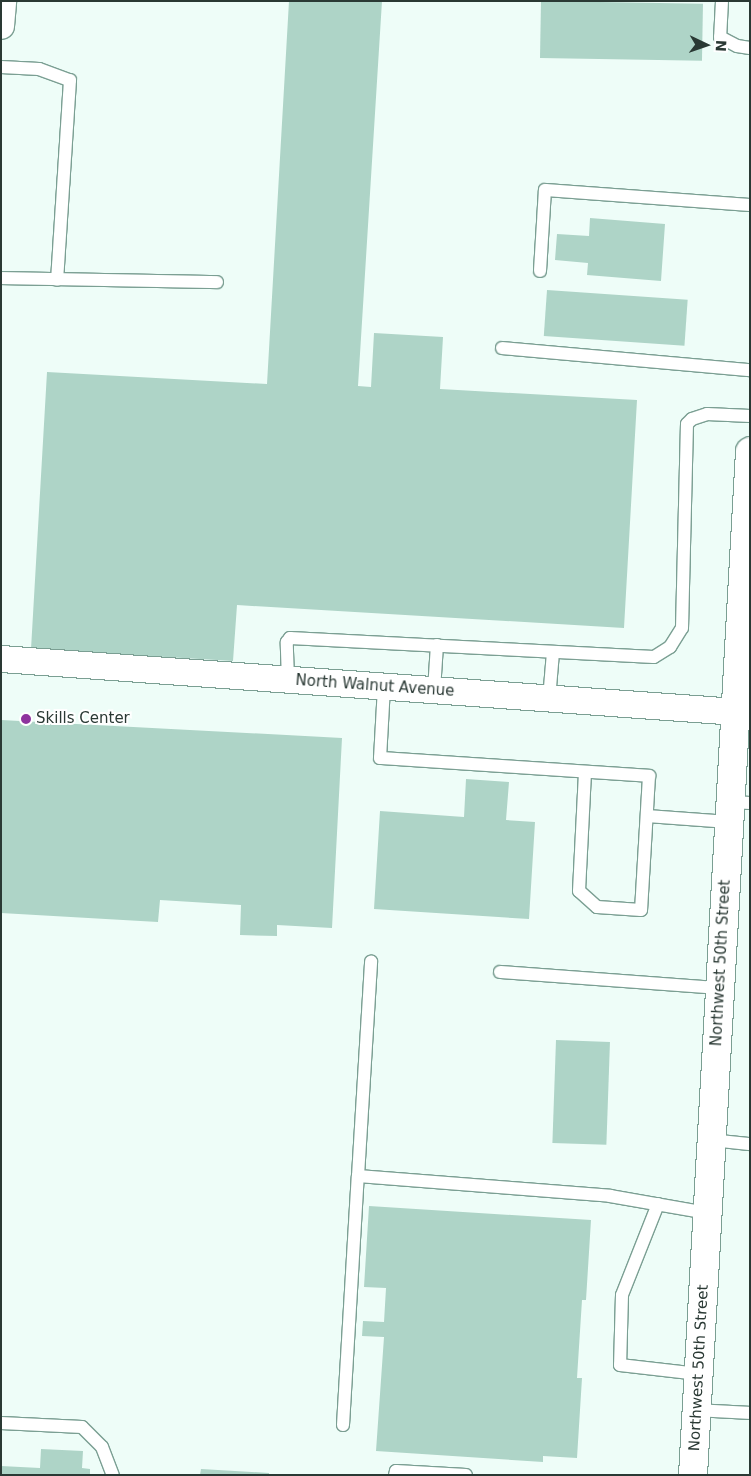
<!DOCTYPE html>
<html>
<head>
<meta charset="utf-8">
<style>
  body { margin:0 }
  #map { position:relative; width:751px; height:1476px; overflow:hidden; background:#eefdf8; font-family:"DejaVu Sans",sans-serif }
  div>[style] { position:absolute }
  .building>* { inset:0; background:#aed4c7; transform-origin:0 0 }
  .roads { filter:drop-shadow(1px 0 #7b9f93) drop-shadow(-1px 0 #7b9f93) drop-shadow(0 1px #7b9f93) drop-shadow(0 -1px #7b9f93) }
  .service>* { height:12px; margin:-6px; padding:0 6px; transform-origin:6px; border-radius:6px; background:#fff }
  .minor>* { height:26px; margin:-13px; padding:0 13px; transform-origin:13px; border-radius:13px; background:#fff }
  .secondary>* { height:28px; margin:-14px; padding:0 14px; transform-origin:14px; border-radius:14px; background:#fff }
  .dots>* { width:14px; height:14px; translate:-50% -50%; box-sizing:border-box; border:2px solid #fff; border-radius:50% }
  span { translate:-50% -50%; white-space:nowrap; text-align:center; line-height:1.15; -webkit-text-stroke:4px #fff; paint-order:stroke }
  .street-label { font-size:15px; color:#2a3934 }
  .poi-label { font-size:15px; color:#2a3934 }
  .left { translate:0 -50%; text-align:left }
  .frame { position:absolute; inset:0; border:2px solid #2a3934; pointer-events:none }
  .north { position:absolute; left:681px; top:20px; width:50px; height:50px; -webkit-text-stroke:4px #fff; paint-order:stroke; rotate:93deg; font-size:14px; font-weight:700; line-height:20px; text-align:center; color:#2a3934 }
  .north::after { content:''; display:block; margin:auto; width:18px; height:22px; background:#2a3934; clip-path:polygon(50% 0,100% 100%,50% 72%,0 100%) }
</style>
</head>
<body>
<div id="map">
  <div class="building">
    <div style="clip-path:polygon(289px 1px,382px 1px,358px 386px,371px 387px,374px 333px,443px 337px,440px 389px,637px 400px,624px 628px,237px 605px,233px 661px,31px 649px,47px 372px,267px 384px)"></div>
    <div style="left:541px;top:1px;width:162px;height:57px;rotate:1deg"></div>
    <div style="clip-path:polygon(590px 218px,665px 224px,661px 281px,587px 275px,588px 263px,555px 260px,557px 234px,589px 236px)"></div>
    <div style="left:547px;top:290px;width:141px;height:46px;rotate:4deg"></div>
    <div style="clip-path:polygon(1px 720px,342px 738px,332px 928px,277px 925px,277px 936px,240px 935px,241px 905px,160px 900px,158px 922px,1px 913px)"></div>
    <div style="clip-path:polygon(466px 779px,509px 782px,506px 820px,535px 822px,529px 919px,374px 909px,380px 811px,464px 817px)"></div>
    <div style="left:556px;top:1040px;width:54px;height:103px;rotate:2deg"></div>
    <div style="clip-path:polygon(369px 1206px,591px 1220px,586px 1300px,582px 1300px,577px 1378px,582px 1378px,577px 1458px,543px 1456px,543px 1462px,376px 1451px,384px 1337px,362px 1336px,363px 1321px,384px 1322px,386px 1288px,364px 1287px)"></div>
    <div style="clip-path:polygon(41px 1449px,83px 1451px,82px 1468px,90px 1469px,90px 1475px,1px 1475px,1px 1466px,40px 1468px)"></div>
    <div style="clip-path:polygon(201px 1469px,269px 1473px,269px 1475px,200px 1475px)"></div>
  </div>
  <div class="roads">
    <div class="service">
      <div style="left:722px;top:1px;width:36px;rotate:93deg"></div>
      <div style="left:720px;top:37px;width:19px;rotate:28deg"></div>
      <div style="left:737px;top:46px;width:13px;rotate:9deg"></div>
      <div style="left:1px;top:67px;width:38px;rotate:3deg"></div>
      <div style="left:39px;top:69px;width:33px;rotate:20deg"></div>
      <div style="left:70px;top:80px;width:200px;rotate:93.7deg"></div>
      <div style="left:540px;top:271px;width:81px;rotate:-86.5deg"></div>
      <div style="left:545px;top:190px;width:206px;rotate:4.2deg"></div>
      <div style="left:1px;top:278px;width:216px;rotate:1.1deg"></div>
      <div style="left:502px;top:348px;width:249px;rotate:5.1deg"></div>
      <div style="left:288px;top:680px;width:38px;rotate:-92deg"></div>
      <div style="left:287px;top:642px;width:5px;rotate:-53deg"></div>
      <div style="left:290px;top:638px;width:364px;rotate:3deg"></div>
      <div style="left:654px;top:657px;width:19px;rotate:-32deg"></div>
      <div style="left:670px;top:647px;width:22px;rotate:-58deg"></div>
      <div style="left:682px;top:628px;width:204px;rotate:-88.6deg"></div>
      <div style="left:687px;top:424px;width:7px;rotate:-45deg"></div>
      <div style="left:692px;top:419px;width:16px;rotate:-18deg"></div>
      <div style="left:707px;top:414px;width:43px;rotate:2.7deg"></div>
      <div style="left:384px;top:687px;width:71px;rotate:93.2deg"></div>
      <div style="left:380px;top:758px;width:270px;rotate:3.8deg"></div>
      <div style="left:649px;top:776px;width:134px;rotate:93.4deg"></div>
      <div style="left:641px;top:910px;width:44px;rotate:-176.1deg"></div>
      <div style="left:597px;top:907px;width:24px;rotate:-138deg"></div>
      <div style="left:579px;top:891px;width:119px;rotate:-87.1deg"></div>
      <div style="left:434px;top:690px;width:45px;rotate:-86.2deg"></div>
      <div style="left:549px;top:699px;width:47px;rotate:-85.1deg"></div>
      <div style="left:730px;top:802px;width:20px;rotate:3deg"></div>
      <div style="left:647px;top:816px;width:82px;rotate:4.2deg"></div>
      <div style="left:500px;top:972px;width:221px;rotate:4.2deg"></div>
      <div style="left:711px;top:1140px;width:39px;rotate:6deg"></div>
      <div style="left:358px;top:1176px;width:215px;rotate:-86.5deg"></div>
      <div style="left:658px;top:1204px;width:98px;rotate:111.6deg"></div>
      <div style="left:622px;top:1295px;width:70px;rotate:91.6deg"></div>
      <div style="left:620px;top:1365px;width:79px;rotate:6.6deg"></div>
      <div style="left:696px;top:1410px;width:54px;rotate:3.2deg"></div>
      <div style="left:1px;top:1423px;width:81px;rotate:2.8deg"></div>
      <div style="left:82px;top:1427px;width:28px;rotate:45deg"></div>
      <div style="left:102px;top:1447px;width:30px;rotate:69deg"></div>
      <div style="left:343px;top:1425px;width:249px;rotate:-86.6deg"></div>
      <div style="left:358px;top:1176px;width:253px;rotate:4.5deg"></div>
      <div style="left:610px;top:1196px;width:98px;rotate:9.9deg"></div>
      <div style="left:395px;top:1475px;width:4px;rotate:-76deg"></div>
      <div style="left:396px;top:1471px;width:70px;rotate:3.3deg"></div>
    </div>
    <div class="minor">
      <div style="left:1px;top:26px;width:25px;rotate:-85deg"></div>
      <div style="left:1px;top:659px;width:751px;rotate:4.12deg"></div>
    </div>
    <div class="secondary">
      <div style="left:693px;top:1475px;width:1025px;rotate:-86.81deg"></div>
    </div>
  </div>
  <div class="dots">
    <div style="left:26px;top:719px;background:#8e339e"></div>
  </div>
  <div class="street-label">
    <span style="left:375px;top:686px;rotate:4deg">North Walnut Avenue</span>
    <span style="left:721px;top:963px;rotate:-87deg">Northwest 50th Street</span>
    <span style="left:699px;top:1368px;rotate:-87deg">Northwest 50th Street</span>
  </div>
  <div class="poi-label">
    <span class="left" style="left:36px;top:719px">Skills Center</span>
  </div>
  <div class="frame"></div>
  <div class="north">N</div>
</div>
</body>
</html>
